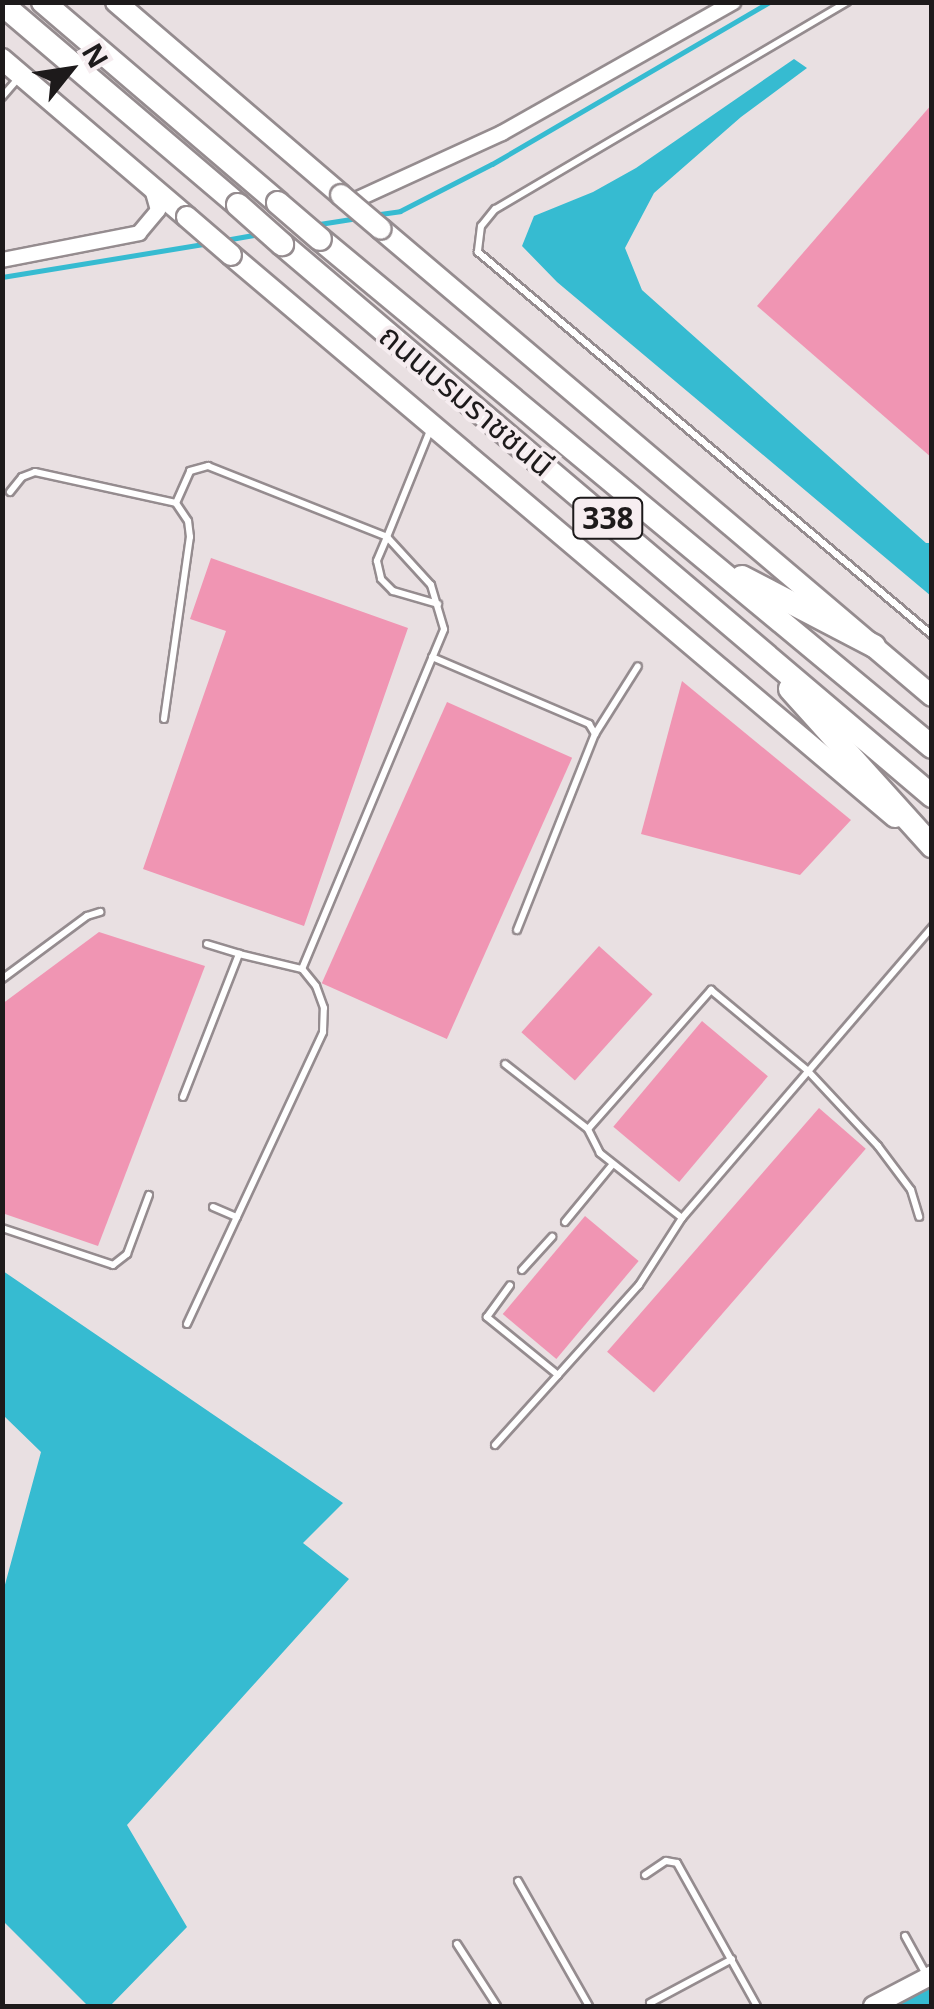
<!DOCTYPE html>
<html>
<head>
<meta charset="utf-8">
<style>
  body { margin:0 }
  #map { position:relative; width:934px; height:2009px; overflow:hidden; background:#e9e0e2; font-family:"Open Sans","Noto Sans Thai",sans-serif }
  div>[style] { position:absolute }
  .water>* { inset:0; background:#36bbd1 }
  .stream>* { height:5px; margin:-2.5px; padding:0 2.5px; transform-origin:2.5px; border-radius:2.5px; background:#36bbd1 }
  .canal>* { height:18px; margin:-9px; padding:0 9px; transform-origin:9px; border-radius:9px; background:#36bbd1 }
  .building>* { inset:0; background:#f095b3; transform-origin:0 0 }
  .roads { filter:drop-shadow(2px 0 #958c8f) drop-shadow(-2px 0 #958c8f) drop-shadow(0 2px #958c8f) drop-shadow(0 -2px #958c8f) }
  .service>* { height:6px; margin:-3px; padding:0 3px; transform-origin:3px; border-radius:3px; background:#fff }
  .minor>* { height:14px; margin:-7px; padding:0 7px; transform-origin:7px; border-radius:7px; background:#fff }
  .tertiary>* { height:18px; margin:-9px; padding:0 9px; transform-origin:9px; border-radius:9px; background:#fff }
  .secondary>* { height:20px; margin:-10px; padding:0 10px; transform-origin:10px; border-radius:10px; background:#fff }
  .trunk>* { height:22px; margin:-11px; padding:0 11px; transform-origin:11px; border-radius:11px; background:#fff }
  .bridges { filter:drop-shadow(2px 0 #958c8f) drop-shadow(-2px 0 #958c8f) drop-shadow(0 2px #958c8f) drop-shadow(0 -2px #958c8f) }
  .secondary-bridge>* { height:20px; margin:-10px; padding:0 10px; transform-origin:10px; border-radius:10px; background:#fff }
  .trunk-bridge>* { height:22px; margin:-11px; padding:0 11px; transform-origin:11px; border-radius:11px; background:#fff }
  span { translate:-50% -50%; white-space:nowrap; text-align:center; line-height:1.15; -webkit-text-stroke:8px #f6edf0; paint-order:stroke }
  .shield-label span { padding:2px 8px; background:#f6edf0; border:2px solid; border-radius:8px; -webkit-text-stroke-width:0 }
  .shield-label { font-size:30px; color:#1d1a1b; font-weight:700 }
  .street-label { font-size:32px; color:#1d1a1b }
  .frame { position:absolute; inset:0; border:5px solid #1d1a1b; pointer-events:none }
  .north { position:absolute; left:20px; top:20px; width:100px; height:100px; -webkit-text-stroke:8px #f6edf0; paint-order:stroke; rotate:60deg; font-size:28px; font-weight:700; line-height:40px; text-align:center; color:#1d1a1b }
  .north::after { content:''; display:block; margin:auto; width:35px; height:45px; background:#1d1a1b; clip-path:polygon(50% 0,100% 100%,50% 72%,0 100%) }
</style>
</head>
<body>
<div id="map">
  <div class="water">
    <div style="clip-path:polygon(794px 59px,807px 68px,741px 117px,654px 193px,625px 248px,642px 290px,926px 543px,931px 543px,931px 596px,557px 282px,522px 246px,534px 216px,593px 192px,636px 168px)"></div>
    <div style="clip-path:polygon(3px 1271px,343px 1503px,303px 1543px,349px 1579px,127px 1825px,187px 1927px,110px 2006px,88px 2006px,3px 1921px,3px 1592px,41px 1452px,3px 1415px)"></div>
  </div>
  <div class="stream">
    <div style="left:373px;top:215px;width:27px;rotate:-8deg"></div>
    <div style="left:400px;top:211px;width:103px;rotate:-27.1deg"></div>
    <div style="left:492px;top:164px;width:321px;rotate:-30.3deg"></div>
    <div style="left:313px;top:225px;width:45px;rotate:-9deg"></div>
    <div style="left:225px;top:240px;width:34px;rotate:-10deg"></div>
    <div style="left:2px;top:277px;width:210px;rotate:-9.3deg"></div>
  </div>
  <div class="canal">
    <div style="left:906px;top:2006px;width:29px;rotate:-27deg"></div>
  </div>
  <div class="building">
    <div style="clip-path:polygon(932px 104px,932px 458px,757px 306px)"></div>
    <div style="clip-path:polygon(211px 558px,408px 628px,304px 926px,143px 869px,226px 631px,190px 619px)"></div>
    <div style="clip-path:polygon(682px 681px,851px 820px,800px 875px,641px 834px)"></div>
    <div style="left:447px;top:702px;width:137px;height:308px;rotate:24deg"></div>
    <div style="clip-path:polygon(99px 932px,205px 966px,98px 1246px,2px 1213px,2px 1004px)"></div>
    <div style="left:599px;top:946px;width:72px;height:116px;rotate:42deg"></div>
    <div style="left:702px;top:1021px;width:86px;height:138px;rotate:40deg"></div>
    <div style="left:819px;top:1108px;width:62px;height:323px;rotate:41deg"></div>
    <div style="left:585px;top:1216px;width:70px;height:128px;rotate:40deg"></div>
  </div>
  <div class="roads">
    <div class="service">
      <div style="left:847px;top:2px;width:408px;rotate:149.5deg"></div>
      <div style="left:495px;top:209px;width:22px;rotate:129deg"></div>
      <div style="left:481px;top:226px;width:26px;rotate:97deg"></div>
      <div style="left:478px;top:252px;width:594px;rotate:40.15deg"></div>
      <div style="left:2px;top:97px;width:23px;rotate:-49deg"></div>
      <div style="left:10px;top:492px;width:19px;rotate:-51deg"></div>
      <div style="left:22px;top:477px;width:14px;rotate:-21deg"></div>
      <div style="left:35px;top:472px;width:144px;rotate:12.4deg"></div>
      <div style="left:176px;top:503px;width:35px;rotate:-66deg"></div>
      <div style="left:190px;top:471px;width:19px;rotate:-16deg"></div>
      <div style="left:208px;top:466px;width:193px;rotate:21.6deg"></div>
      <div style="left:387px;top:537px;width:26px;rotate:113deg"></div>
      <div style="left:377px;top:561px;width:18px;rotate:77deg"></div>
      <div style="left:381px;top:579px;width:17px;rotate:45deg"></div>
      <div style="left:393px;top:591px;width:47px;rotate:16.1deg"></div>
      <div style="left:432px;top:657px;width:171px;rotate:23.1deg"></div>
      <div style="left:589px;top:724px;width:12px;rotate:59deg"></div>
      <div style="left:595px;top:734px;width:211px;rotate:111.7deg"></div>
      <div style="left:164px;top:719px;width:184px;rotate:-81.9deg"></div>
      <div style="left:190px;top:537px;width:16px;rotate:-97deg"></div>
      <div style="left:188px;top:521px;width:22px;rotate:-124deg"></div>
      <div style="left:595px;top:734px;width:80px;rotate:-57.7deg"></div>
      <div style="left:207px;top:944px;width:34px;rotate:17deg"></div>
      <div style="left:2px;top:979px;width:106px;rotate:-36.5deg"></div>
      <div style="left:87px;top:916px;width:14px;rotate:-17deg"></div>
      <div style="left:505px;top:1064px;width:105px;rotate:38.1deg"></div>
      <div style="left:183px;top:1097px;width:154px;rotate:-68.6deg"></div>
      <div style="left:239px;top:954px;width:65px;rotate:13.4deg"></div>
      <div style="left:302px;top:969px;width:368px;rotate:-67.3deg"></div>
      <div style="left:444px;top:629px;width:46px;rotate:-106.5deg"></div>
      <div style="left:431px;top:585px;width:65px;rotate:-132.5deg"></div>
      <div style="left:387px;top:537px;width:118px;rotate:-68deg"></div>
      <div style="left:213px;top:1207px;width:26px;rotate:23deg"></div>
      <div style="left:682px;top:1218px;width:105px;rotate:-141.6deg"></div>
      <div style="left:600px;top:1153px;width:27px;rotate:-117deg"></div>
      <div style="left:588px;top:1129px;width:186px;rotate:-48.5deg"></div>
      <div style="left:711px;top:990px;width:125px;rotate:39.8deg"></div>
      <div style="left:807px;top:1070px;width:104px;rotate:46.9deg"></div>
      <div style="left:878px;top:1146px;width:55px;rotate:53.1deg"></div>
      <div style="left:911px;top:1190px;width:28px;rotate:73deg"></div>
      <div style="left:565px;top:1222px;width:75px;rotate:-50.4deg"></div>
      <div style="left:2px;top:1228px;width:117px;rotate:18.4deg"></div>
      <div style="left:113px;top:1265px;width:18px;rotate:-38deg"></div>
      <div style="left:127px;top:1254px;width:63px;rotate:-69.6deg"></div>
      <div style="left:522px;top:1270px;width:45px;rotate:-47.7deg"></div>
      <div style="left:187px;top:1324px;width:322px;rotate:-65deg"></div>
      <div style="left:323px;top:1032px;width:24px;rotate:-88deg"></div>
      <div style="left:324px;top:1008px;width:23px;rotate:-110deg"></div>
      <div style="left:316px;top:986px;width:22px;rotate:-129deg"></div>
      <div style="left:558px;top:1375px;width:121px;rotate:-48deg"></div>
      <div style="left:639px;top:1285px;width:80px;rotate:-57.3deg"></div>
      <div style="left:682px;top:1218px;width:384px;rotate:-49.3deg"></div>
      <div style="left:495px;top:1445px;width:94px;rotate:-48deg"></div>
      <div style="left:558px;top:1375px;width:92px;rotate:-140.8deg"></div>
      <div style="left:487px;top:1317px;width:39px;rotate:-54deg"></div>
      <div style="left:645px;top:1875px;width:25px;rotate:-34deg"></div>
      <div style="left:666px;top:1861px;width:11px;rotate:10deg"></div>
      <div style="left:677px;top:1863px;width:164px;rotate:60.8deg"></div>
      <div style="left:518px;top:1881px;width:144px;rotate:60.4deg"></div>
      <div style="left:905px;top:1936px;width:46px;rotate:61.2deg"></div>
      <div style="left:457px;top:1944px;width:74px;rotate:57.2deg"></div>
      <div style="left:650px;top:2003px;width:93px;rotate:-28.2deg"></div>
    </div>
    <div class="minor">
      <div style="left:360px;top:198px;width:156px;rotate:-24.6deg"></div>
      <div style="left:502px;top:133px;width:266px;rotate:-29.5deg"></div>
      <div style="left:2px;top:260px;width:140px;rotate:-11.1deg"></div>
      <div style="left:139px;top:233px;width:30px;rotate:-50deg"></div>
      <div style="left:158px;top:210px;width:22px;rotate:-106deg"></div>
    </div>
    <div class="tertiary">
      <div style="left:873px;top:2006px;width:67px;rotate:-27.7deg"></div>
    </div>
    <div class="secondary">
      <div style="left:116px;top:2px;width:296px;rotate:40.6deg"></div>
      <div style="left:2px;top:59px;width:243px;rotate:40.5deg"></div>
      <div style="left:381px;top:229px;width:722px;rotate:40.28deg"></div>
      <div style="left:231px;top:255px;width:870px;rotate:40.24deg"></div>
    </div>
    <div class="trunk">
      <div style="left:43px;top:2px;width:309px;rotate:40.5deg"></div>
      <div style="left:2px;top:4px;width:310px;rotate:40.4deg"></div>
      <div style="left:320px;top:239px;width:795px;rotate:39.69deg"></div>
      <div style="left:282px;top:244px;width:853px;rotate:40.34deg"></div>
      <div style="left:742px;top:577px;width:149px;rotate:27.6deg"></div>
      <div style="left:790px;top:689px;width:212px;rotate:47.9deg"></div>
    </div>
  </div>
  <div class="bridges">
    <div class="secondary-bridge">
      <div style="left:341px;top:195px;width:52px;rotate:40.4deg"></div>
      <div style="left:187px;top:217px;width:58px;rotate:40.8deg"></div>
    </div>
    <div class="trunk-bridge">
      <div style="left:278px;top:203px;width:55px;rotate:40.6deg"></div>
      <div style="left:238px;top:205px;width:59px;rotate:41.6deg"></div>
    </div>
  </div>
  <div class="shield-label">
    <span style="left:608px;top:518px">338</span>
  </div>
  <div class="street-label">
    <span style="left:467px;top:400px;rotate:40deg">ถนนบรมราชชนนี</span>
  </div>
  <div class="frame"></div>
  <div class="north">N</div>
</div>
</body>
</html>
